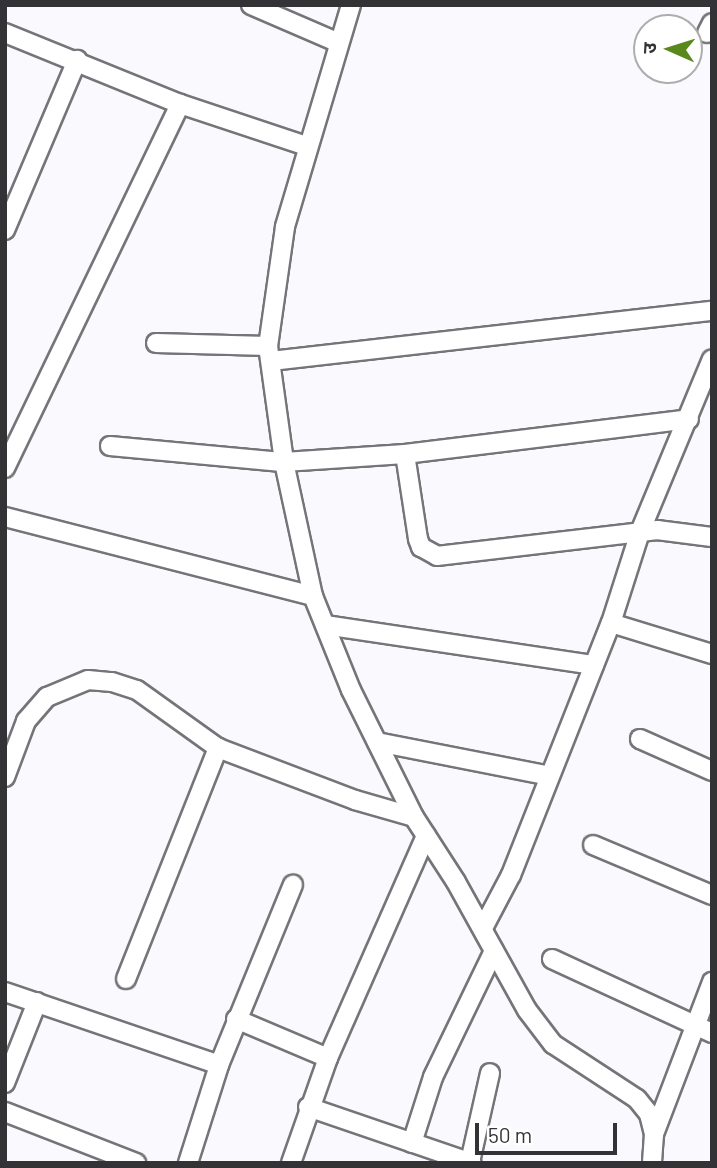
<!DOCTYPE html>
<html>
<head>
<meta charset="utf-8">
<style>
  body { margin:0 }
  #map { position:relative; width:717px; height:1168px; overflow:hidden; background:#f9f9fe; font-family:Barlow,"Noto Sans Devanagari",sans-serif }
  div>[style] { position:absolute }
  .roads { filter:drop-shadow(2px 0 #747579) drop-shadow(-2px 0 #747579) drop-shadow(0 2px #747579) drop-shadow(0 -2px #747579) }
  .minor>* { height:18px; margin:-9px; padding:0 9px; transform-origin:9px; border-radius:9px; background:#fff }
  span { translate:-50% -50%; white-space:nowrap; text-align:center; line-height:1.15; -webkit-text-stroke:6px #fff; paint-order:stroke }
  .frame { position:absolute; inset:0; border:7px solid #333335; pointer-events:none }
  .north { position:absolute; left:633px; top:14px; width:70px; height:70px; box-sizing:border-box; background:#fff; border:2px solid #adadae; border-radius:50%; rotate:273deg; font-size:19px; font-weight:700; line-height:28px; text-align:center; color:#333335 }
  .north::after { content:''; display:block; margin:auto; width:24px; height:32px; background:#59891d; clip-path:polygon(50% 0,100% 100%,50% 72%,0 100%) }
  .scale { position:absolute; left:475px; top:1123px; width:142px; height:32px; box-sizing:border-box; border:4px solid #333335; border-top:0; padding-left:9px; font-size:21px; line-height:24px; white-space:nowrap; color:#333335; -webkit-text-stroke:5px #fff; paint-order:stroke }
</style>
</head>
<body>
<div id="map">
  <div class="roads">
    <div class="minor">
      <div style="left:251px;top:5px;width:94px;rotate:23.3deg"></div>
      <div style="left:351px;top:5px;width:232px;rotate:106.6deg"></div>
      <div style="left:285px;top:227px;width:120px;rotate:98.1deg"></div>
      <div style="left:268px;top:346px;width:117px;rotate:82.1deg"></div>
      <div style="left:284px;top:462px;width:137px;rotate:77.8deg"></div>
      <div style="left:313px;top:596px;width:101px;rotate:68deg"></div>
      <div style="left:351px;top:690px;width:142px;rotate:63.6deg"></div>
      <div style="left:414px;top:817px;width:77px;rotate:57.1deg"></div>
      <div style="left:456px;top:882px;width:146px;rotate:61deg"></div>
      <div style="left:527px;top:1010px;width:43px;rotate:52.6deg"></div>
      <div style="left:553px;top:1044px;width:100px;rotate:33.2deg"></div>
      <div style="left:637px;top:1099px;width:19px;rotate:51deg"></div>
      <div style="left:649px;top:1114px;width:21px;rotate:76deg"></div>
      <div style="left:654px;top:1134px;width:29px;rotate:94deg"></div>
      <div style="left:5px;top:33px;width:189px;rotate:22.1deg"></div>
      <div style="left:180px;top:104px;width:133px;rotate:18.4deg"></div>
      <div style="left:707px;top:33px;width:11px;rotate:-63deg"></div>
      <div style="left:5px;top:230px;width:185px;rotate:-67deg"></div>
      <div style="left:156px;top:343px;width:112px;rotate:1.5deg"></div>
      <div style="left:271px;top:361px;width:444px;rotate:-6.5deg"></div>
      <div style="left:110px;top:446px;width:175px;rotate:5.3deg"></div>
      <div style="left:284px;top:462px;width:121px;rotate:-3.8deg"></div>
      <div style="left:405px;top:454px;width:286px;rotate:-7deg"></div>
      <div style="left:405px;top:454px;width:86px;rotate:81.3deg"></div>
      <div style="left:418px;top:539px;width:9px;rotate:69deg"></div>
      <div style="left:421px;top:547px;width:18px;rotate:29deg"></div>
      <div style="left:437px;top:556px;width:222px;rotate:-6.7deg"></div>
      <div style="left:657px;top:530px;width:55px;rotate:7.3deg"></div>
      <div style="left:5px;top:468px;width:404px;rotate:-64.3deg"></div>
      <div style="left:5px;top:517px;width:318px;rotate:14.4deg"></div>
      <div style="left:611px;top:623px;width:106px;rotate:17.1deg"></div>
      <div style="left:325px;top:625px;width:272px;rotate:8.5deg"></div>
      <div style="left:640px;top:739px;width:79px;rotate:24deg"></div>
      <div style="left:377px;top:742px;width:176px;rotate:11.1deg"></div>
      <div style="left:5px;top:777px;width:60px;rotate:-69.4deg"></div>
      <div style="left:26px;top:721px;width:32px;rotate:-49deg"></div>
      <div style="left:47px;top:697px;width:44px;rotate:-22.5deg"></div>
      <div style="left:88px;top:680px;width:24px;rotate:5deg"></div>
      <div style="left:112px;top:682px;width:26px;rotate:18deg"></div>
      <div style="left:137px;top:690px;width:100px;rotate:35.6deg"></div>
      <div style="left:218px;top:748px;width:147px;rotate:20.8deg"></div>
      <div style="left:355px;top:800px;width:61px;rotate:16.1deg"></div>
      <div style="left:593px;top:845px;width:129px;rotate:22.8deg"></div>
      <div style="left:483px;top:928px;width:60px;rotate:-62.2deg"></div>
      <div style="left:511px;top:875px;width:271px;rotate:-68.4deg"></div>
      <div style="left:611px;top:623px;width:96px;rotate:-72.3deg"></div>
      <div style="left:640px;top:532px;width:187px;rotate:-67.4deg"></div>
      <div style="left:552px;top:959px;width:176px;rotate:24.8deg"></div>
      <div style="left:126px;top:979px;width:249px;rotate:-68.3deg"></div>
      <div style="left:5px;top:992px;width:226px;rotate:18.8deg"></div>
      <div style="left:236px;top:1019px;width:100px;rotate:23deg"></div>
      <div style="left:5px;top:1083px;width:87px;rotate:-68.4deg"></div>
      <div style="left:308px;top:1107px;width:173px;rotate:18.9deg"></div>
      <div style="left:5px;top:1112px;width:141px;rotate:21.3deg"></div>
      <div style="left:654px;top:1134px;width:163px;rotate:-69.1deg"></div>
      <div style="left:412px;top:1143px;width:69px;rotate:-72.3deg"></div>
      <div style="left:433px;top:1077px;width:140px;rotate:-64.2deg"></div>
      <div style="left:470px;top:1162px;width:91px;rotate:-77.3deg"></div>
      <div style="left:188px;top:1163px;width:103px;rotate:-72.4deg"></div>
      <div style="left:219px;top:1065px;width:195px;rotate:-67.7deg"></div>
      <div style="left:291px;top:1163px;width:111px;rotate:-70.6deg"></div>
      <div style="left:328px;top:1058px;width:243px;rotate:-66.2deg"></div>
    </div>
  </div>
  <div class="frame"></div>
  <div class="north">उ</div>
  <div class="scale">50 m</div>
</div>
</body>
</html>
